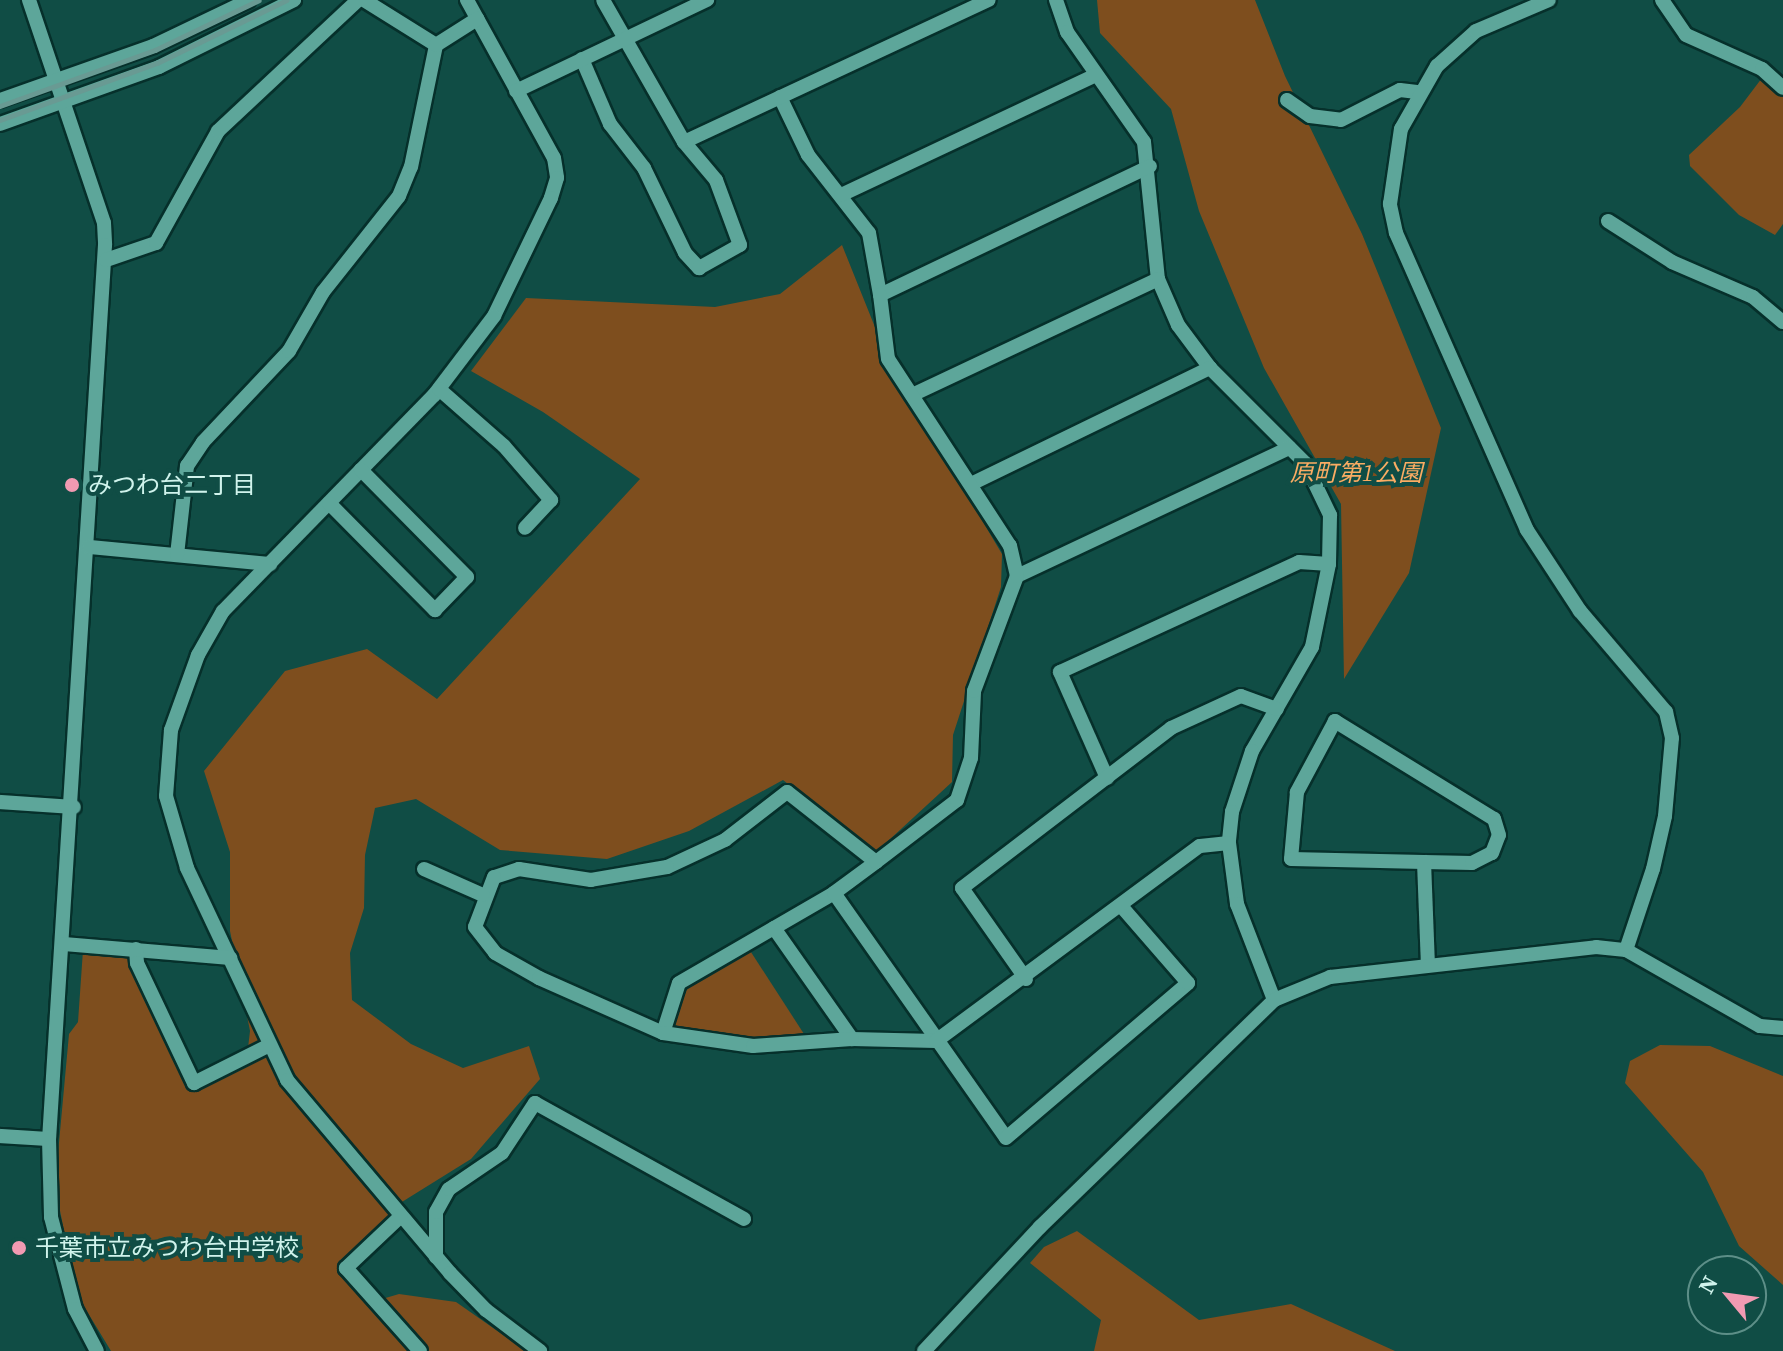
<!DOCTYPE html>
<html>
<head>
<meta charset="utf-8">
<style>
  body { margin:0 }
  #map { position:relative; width:1783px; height:1351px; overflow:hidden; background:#104d45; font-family:"Source Serif 4","Noto Sans JP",serif }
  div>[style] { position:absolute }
  .green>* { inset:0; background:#7e4e1e }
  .roads { filter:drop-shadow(2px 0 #06302b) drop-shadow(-2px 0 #06302b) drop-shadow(0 2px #06302b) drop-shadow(0 -2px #06302b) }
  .minor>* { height:14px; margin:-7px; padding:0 7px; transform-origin:7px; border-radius:7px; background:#5da69a }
  .rail>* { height:5px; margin:-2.5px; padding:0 2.5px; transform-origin:2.5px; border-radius:2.5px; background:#699a93 }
  .dots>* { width:22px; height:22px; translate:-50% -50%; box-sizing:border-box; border:4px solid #104d45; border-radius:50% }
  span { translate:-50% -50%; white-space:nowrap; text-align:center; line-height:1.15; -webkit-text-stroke:8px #104d45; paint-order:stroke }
  .park-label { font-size:24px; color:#faac63; font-style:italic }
  .poi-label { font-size:24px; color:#d0f3ec }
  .left { translate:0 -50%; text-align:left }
  .north { position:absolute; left:1687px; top:1255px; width:80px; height:80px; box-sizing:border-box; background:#104d45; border:2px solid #5d8f88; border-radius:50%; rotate:299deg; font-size:22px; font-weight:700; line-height:32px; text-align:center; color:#d0f3ec }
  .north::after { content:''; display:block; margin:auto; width:28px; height:36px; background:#f19ab2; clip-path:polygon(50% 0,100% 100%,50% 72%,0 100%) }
</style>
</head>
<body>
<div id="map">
  <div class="green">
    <div style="clip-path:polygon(1097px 0,1255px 0,1285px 76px,1362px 234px,1441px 428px,1409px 573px,1344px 679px,1341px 504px,1264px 368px,1199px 211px,1171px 109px,1100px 33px)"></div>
    <div style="clip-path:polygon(1765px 74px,1783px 93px,1783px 224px,1775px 235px,1739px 215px,1690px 166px,1689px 155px,1740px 107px)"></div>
    <div style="clip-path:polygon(842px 245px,891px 367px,1002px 554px,1001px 587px,953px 735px,952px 782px,875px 853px,783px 780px,689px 831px,607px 859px,500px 850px,416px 799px,375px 808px,365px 855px,364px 908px,350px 953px,352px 1000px,411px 1044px,463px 1068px,529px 1046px,540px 1079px,471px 1159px,389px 1210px,395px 1218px,340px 1266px,372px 1302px,399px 1294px,456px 1302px,526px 1351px,111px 1351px,77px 1295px,55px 1186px,69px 1034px,78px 1022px,83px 950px,130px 954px,194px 1090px,246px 1065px,250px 1031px,230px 931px,230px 852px,204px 771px,285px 671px,367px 649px,437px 699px,640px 479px,543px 412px,471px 371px,526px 298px,715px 307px,780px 294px)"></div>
    <div style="clip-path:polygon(749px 949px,804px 1034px,750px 1043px,677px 1031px,674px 1023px,688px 986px)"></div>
    <div style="clip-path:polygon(1660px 1045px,1710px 1046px,1783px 1076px,1783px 1285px,1739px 1246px,1703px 1172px,1625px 1083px,1630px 1061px)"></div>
    <div style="clip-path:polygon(1077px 1231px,1199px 1320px,1291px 1304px,1395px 1351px,1094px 1351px,1101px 1320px,1030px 1263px,1044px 1247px)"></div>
  </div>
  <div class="roads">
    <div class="minor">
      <div style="left:29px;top:0;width:235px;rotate:71.4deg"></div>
      <div style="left:104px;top:223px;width:22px;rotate:87deg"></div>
      <div style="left:105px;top:245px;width:896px;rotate:93.58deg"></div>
      <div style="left:49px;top:1139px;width:78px;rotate:88.5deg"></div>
      <div style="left:51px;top:1217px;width:95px;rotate:75.4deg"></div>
      <div style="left:75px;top:1309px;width:47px;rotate:62.4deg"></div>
      <div style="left:364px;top:0;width:85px;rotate:32deg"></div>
      <div style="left:467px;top:0;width:180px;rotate:61.2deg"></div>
      <div style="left:554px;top:158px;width:20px;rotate:81deg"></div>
      <div style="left:557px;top:178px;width:21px;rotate:107deg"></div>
      <div style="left:551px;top:198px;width:131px;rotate:115.8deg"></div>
      <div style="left:494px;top:316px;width:99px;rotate:127.2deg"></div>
      <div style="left:434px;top:395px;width:302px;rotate:134.3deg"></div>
      <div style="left:223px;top:611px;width:51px;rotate:119.6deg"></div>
      <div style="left:198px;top:655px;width:80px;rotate:109.8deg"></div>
      <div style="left:171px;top:730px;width:66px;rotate:94.3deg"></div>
      <div style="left:166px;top:796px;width:75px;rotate:73.7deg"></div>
      <div style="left:187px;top:868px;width:234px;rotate:64.7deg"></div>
      <div style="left:287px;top:1080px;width:253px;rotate:49.8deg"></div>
      <div style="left:450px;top:1273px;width:52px;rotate:45.8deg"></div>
      <div style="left:486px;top:1310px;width:68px;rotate:37.2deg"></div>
      <div style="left:1056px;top:0;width:34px;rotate:71deg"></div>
      <div style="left:1067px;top:32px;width:134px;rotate:55deg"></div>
      <div style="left:1144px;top:142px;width:138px;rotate:84.2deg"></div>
      <div style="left:1158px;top:279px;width:50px;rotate:66.5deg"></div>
      <div style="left:1178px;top:325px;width:54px;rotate:53.3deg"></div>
      <div style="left:1210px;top:368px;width:134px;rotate:45deg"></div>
      <div style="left:1305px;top:463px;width:58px;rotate:64.3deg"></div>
      <div style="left:1330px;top:515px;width:49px;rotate:91.2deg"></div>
      <div style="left:1329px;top:564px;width:85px;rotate:101.6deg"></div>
      <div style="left:1312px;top:647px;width:120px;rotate:120deg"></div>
      <div style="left:1252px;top:751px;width:64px;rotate:108.2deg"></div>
      <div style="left:1232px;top:812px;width:31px;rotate:96deg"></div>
      <div style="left:1229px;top:843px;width:62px;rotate:82.5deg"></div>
      <div style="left:1237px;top:904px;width:103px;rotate:68.9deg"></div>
      <div style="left:1662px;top:0;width:42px;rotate:55.6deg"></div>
      <div style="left:1686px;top:35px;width:83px;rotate:24.1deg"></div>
      <div style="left:1762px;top:69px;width:28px;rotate:42deg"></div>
      <div style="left:582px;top:59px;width:71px;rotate:66.7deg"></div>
      <div style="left:610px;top:124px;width:56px;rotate:52.3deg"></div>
      <div style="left:644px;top:168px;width:94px;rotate:64.2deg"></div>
      <div style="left:685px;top:253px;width:21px;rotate:47deg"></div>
      <div style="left:699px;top:268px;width:47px;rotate:-29.3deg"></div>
      <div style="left:740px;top:245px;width:69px;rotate:-110.3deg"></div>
      <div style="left:716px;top:180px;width:50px;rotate:-130.1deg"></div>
      <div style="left:684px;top:142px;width:163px;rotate:-119.7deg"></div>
      <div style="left:516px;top:91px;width:212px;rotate:-25.5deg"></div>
      <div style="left:780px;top:97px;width:64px;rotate:64.2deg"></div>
      <div style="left:808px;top:155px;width:99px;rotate:52deg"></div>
      <div style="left:869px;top:233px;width:63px;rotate:79.9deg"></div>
      <div style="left:880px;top:295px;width:299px;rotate:-25.5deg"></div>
      <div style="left:0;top:100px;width:162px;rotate:-19.4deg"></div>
      <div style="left:153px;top:46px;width:106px;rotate:-25.6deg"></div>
      <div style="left:1287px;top:100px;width:28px;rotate:35deg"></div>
      <div style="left:1310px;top:116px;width:31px;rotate:7deg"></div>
      <div style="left:1341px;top:120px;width:66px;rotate:-27deg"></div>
      <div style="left:1400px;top:90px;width:17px;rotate:7deg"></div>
      <div style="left:0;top:124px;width:169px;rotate:-19.7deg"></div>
      <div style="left:159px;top:67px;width:151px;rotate:-26.4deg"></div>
      <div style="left:684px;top:142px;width:336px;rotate:-25deg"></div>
      <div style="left:841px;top:195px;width:282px;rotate:-25.2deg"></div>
      <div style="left:1608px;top:221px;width:76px;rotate:32.6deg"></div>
      <div style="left:1672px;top:262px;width:88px;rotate:23.4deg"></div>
      <div style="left:1753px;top:297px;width:39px;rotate:40deg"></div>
      <div style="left:106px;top:260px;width:53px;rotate:-18.8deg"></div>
      <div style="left:156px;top:243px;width:128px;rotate:-61deg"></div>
      <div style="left:218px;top:131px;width:192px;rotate:-43.1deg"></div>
      <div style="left:439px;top:389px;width:86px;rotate:41.2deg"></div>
      <div style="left:504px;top:446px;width:72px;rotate:49deg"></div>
      <div style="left:551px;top:500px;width:38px;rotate:133deg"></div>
      <div style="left:912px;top:395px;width:272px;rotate:-25.2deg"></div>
      <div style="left:971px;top:484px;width:266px;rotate:-25.9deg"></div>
      <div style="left:329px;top:503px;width:151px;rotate:45.3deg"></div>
      <div style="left:435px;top:610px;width:46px;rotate:-45.9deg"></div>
      <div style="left:467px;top:577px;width:151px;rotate:-134.7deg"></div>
      <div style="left:89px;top:547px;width:182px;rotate:5.4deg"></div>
      <div style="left:177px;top:555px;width:90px;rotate:-83.6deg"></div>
      <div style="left:187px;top:466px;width:29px;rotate:-56deg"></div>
      <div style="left:203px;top:442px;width:125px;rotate:-46.6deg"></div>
      <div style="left:289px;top:351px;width:68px;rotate:-60deg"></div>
      <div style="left:323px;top:292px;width:122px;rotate:-51.6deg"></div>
      <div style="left:399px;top:196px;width:31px;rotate:-68deg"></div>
      <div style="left:411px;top:167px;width:125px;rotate:-78.4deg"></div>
      <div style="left:436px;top:45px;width:49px;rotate:-32.4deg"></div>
      <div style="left:1017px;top:576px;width:301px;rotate:-25.2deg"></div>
      <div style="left:1107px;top:778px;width:116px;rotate:-113.9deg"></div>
      <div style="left:1060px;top:672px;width:263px;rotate:-24.7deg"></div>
      <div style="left:1299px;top:562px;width:30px;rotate:4deg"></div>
      <div style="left:0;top:802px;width:74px;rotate:3.9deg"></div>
      <div style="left:876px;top:862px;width:113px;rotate:-141.8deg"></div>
      <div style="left:787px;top:792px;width:78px;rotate:142.3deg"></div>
      <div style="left:725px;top:840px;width:64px;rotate:155deg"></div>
      <div style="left:667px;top:867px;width:77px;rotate:170.3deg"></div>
      <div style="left:591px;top:880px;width:73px;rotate:-171.3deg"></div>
      <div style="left:519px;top:869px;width:26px;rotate:162deg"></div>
      <div style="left:494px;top:877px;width:53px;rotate:110.8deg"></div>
      <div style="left:475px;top:927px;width:33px;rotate:52deg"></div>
      <div style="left:495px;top:953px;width:51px;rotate:29.6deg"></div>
      <div style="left:539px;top:978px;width:136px;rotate:23.9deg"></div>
      <div style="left:663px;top:1033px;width:52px;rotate:-72.3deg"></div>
      <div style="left:679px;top:983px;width:179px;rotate:-30.1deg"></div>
      <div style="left:834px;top:893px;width:52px;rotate:-36.4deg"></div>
      <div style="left:876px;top:862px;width:102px;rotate:-37.4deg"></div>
      <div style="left:957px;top:800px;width:44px;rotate:-71.6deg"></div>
      <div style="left:971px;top:758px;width:67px;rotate:-87.4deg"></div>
      <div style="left:974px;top:691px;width:123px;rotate:-69.5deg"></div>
      <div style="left:1017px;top:576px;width:31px;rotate:-103deg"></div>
      <div style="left:1010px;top:546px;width:223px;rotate:-123.1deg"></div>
      <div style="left:888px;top:359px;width:64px;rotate:-97.1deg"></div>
      <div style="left:1424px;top:862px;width:48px;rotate:1.2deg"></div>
      <div style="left:1472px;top:863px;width:22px;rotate:-27deg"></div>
      <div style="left:1492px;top:853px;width:19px;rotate:-69deg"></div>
      <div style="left:1499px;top:835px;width:17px;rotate:-107deg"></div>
      <div style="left:1494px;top:819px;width:187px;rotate:-148.4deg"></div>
      <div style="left:1335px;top:721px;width:81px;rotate:118.2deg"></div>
      <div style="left:1297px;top:792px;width:67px;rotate:95.1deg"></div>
      <div style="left:1291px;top:859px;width:133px;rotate:1.3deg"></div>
      <div style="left:1424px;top:862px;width:103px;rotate:87.8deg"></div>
      <div style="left:424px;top:869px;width:64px;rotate:23.8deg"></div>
      <div style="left:834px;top:893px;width:299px;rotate:54.9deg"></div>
      <div style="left:1006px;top:1138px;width:239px;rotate:-40.4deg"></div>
      <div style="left:1188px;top:983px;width:102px;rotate:-131deg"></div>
      <div style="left:774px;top:928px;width:136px;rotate:54.9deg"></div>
      <div style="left:852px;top:1039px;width:84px;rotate:1.4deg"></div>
      <div style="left:936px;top:1041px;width:328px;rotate:-36.5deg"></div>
      <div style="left:1200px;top:846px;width:29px;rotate:-6deg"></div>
      <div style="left:64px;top:944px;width:167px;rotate:4.8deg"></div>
      <div style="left:136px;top:949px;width:14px;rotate:86deg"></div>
      <div style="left:137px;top:963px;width:133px;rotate:64.6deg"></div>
      <div style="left:194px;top:1083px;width:83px;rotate:-26.6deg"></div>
      <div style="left:1626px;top:950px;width:154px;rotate:29.6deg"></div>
      <div style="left:1760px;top:1026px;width:23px;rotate:5deg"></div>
      <div style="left:1026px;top:979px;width:111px;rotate:-125.1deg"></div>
      <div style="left:962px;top:888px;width:263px;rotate:-37.4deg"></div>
      <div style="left:1171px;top:728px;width:77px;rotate:-24.6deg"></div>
      <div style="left:1241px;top:696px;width:38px;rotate:20deg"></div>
      <div style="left:663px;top:1033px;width:91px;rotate:8.2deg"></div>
      <div style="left:753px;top:1046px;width:99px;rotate:-4deg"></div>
      <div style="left:0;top:1136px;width:49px;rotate:3.5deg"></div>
      <div style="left:401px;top:1216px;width:76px;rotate:136.6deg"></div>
      <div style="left:346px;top:1268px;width:111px;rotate:48.3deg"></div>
      <div style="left:436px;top:1257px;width:45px;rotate:-90deg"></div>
      <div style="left:436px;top:1212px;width:26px;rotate:-61deg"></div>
      <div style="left:449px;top:1189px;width:64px;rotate:-34.2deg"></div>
      <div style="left:502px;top:1153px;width:60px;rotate:-56.6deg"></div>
      <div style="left:535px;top:1103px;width:239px;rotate:29deg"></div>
      <div style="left:924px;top:1351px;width:170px;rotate:-46.9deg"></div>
      <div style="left:1040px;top:1227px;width:326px;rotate:-44.1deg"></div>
      <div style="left:1274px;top:1000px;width:61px;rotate:-22.3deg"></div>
      <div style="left:1330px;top:977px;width:268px;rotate:-6.4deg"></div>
      <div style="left:1596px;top:947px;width:30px;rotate:6deg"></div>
      <div style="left:1626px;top:950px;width:85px;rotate:-71.6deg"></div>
      <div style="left:1653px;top:869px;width:54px;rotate:-77.2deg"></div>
      <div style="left:1665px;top:816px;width:78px;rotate:-84.9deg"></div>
      <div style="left:1672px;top:738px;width:27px;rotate:-103deg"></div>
      <div style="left:1666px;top:712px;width:133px;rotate:-130.4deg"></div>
      <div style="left:1580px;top:611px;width:97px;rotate:-123.2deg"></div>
      <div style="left:1527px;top:530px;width:325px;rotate:-113.8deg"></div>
      <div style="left:1396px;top:233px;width:30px;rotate:-102deg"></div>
      <div style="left:1390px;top:204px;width:76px;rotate:-81.7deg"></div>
      <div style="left:1401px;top:129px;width:73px;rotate:-60.3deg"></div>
      <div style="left:1437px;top:66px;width:52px;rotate:-41.9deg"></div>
      <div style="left:1476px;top:31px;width:79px;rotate:-23deg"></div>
    </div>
  </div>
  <div class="rail">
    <div style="left:0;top:106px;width:165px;rotate:-19.9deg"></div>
    <div style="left:155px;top:50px;width:115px;rotate:-25.7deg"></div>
    <div style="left:0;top:120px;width:167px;rotate:-20deg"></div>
    <div style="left:157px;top:63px;width:144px;rotate:-25.9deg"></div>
  </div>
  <div class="dots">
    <div style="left:72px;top:485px;background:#f19ab2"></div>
    <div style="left:19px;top:1248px;background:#f19ab2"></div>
  </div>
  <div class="park-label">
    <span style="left:1356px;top:473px">原町第1公園</span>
  </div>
  <div class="poi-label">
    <span class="left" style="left:88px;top:485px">みつわ台二丁目</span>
    <span class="left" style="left:35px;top:1248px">千葉市立みつわ台中学校</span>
  </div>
  <div class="north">N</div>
</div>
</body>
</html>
